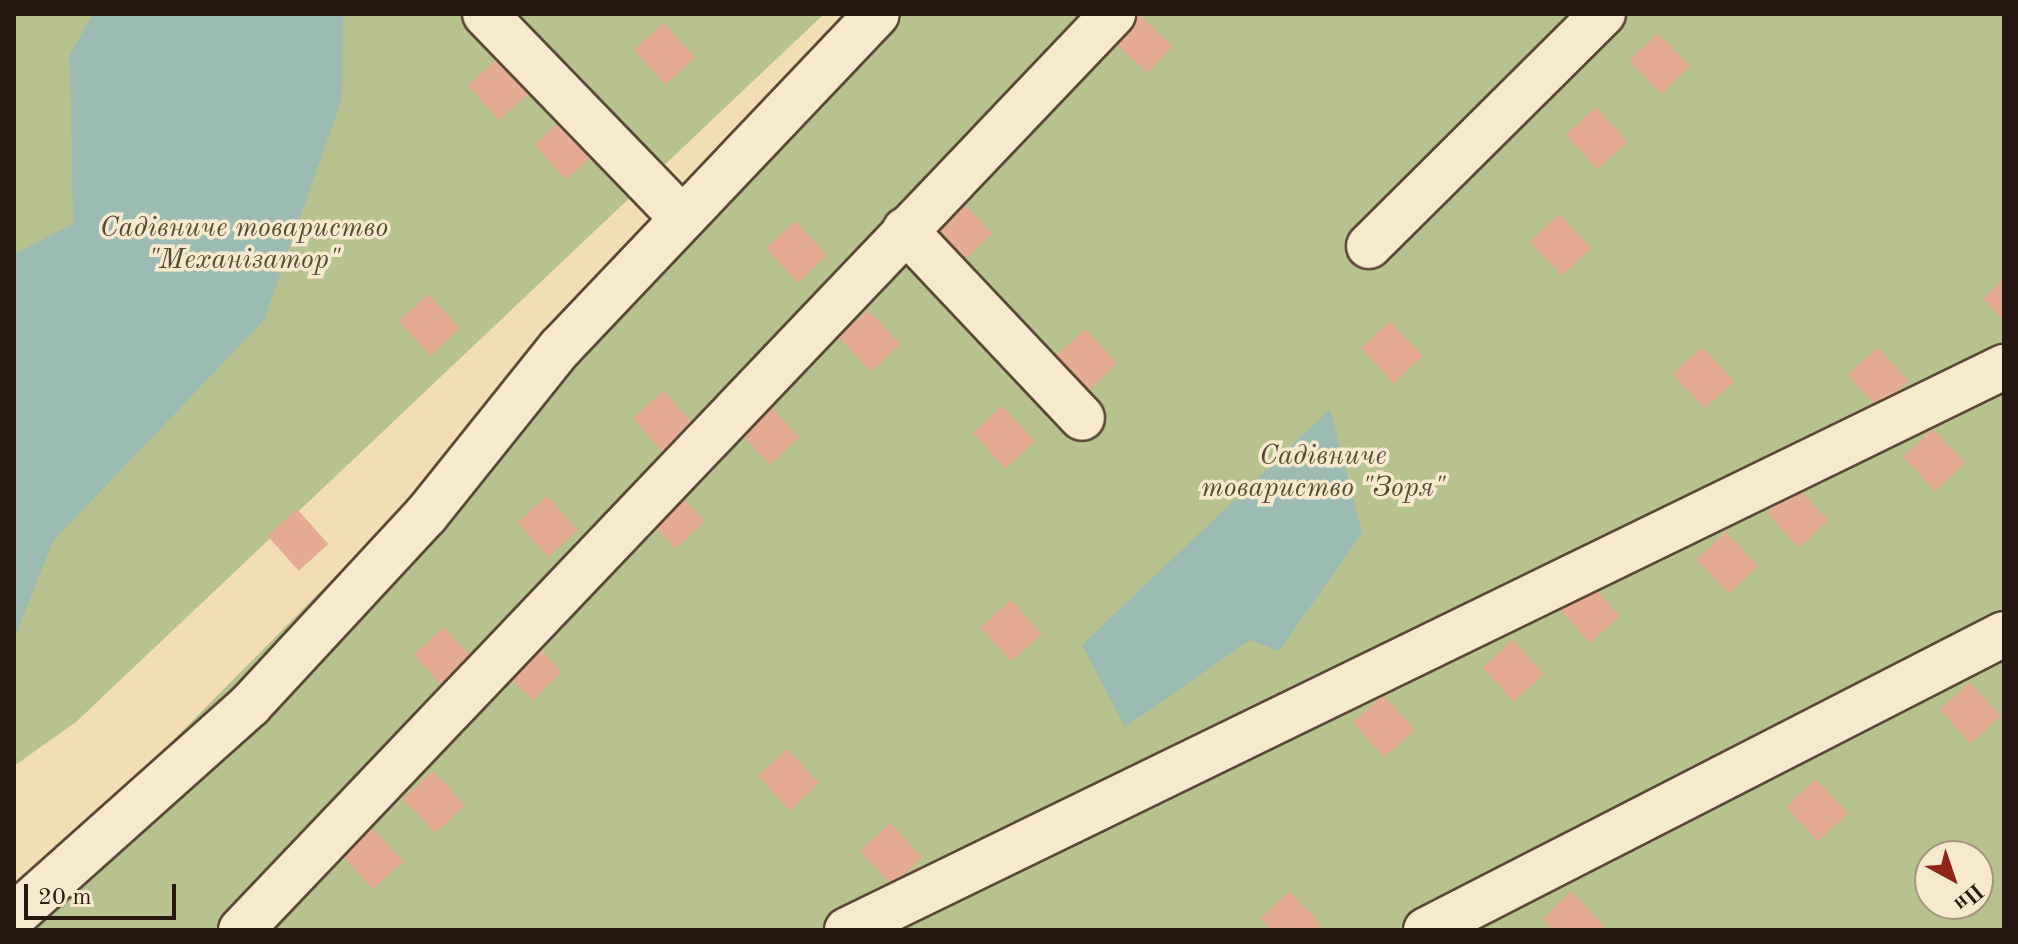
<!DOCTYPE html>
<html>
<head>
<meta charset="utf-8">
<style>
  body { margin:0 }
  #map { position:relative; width:2018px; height:944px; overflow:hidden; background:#f3ddb4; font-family:"Old Standard TT",serif }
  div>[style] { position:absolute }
  .green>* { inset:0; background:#b8c28f }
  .water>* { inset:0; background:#9cbbb2 }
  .building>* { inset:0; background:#e5ab95; transform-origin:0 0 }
  .roads { filter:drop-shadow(2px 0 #5b4838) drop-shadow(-2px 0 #5b4838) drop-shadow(0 2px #5b4838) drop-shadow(0 -2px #5b4838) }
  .street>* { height:44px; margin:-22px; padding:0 22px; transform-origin:22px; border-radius:22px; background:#f7e9ce }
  span { translate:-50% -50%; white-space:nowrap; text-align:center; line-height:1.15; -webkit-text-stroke:7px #f7e9ce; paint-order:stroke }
  .park-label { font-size:28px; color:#534a35; font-style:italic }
  .frame { position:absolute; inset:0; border:16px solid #28170e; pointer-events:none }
  .north { position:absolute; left:1914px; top:840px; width:80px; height:80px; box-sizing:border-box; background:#f7e9ce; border:2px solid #a49581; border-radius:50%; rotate:140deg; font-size:22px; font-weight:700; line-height:32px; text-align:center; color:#28170e }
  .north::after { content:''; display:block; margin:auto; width:28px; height:36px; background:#8f2418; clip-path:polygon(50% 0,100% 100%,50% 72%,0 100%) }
  .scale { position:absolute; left:24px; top:884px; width:152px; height:36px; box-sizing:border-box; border:4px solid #28170e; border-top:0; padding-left:10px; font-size:24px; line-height:28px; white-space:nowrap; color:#28170e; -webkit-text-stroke:6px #f7e9ce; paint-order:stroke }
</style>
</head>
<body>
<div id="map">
  <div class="green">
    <div style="clip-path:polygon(14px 14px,824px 14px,76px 722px,14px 766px)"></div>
    <div style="clip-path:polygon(evenodd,892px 14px,2004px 14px,2004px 930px,14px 930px,14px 901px,892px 14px,1930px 856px,1978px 856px,1978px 904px,1930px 904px,1930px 856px)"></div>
  </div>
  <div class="water">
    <div style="clip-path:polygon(93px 14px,343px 14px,342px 98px,264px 320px,53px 541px,14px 639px,14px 254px,73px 224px,70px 54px)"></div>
    <div style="clip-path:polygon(1330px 409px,1362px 533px,1279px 651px,1250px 640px,1125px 727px,1082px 645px)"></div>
  </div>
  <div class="building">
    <div style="left:1138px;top:14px;width:47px;height:37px;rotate:43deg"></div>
    <div style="left:663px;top:23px;width:47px;height:40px;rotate:47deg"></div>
    <div style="left:1658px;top:33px;width:46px;height:40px;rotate:46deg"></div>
    <div style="left:498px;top:58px;width:47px;height:41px;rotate:48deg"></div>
    <div style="left:1596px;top:107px;width:47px;height:41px;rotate:48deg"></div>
    <div style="left:564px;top:118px;width:47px;height:40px;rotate:48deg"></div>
    <div style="left:960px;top:200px;width:46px;height:40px;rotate:46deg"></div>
    <div style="left:1559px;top:214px;width:47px;height:40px;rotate:47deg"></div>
    <div style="left:795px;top:221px;width:47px;height:40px;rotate:47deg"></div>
    <div style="clip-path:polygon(2004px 278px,2004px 321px,1983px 299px)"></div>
    <div style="left:428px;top:294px;width:47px;height:40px;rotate:47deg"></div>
    <div style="left:868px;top:310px;width:47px;height:40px;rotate:47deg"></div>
    <div style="left:1390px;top:321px;width:48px;height:40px;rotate:47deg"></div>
    <div style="left:1085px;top:329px;width:47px;height:40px;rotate:47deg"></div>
    <div style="left:1702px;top:347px;width:47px;height:40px;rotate:47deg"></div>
    <div style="left:1878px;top:347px;width:46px;height:41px;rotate:48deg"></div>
    <div style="left:663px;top:391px;width:46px;height:41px;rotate:48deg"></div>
    <div style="left:767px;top:403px;width:47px;height:40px;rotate:47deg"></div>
    <div style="left:1002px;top:406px;width:48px;height:40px;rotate:47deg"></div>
    <div style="left:1933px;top:429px;width:47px;height:41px;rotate:47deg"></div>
    <div style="left:1796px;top:486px;width:47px;height:40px;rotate:47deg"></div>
    <div style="left:673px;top:487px;width:47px;height:40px;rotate:47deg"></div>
    <div style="left:547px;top:496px;width:46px;height:40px;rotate:48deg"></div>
    <div style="left:297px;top:509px;width:47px;height:40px;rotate:48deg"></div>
    <div style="left:1726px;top:532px;width:47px;height:40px;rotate:47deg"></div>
    <div style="left:1589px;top:582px;width:46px;height:40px;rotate:48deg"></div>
    <div style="left:1011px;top:600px;width:46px;height:41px;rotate:48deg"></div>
    <div style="left:444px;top:627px;width:47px;height:41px;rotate:48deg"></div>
    <div style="left:530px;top:639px;width:46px;height:41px;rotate:46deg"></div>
    <div style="left:1513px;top:640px;width:46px;height:41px;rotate:48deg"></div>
    <div style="left:1970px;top:682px;width:46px;height:41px;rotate:48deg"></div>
    <div style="left:1383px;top:695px;width:47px;height:41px;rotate:48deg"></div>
    <div style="left:787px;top:749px;width:47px;height:40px;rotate:47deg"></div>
    <div style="left:433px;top:771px;width:47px;height:41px;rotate:47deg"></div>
    <div style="left:1816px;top:779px;width:47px;height:41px;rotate:47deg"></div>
    <div style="left:890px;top:823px;width:47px;height:41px;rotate:47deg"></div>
    <div style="left:371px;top:827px;width:47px;height:41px;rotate:47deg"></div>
    <div style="clip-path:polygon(1290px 891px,1321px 925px,1316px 930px,1271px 930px,1260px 918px)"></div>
    <div style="clip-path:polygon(1571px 891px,1604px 926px,1599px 930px,1552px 930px,1542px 919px)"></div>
  </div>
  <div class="roads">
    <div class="street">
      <div style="left:485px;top:14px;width:284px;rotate:46deg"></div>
      <div style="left:905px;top:230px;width:258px;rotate:46.7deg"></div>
      <div style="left:1369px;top:246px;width:330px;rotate:-44.8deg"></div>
      <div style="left:14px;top:916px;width:317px;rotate:-41.8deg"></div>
      <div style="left:250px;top:705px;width:259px;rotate:-47.2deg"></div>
      <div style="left:426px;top:515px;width:214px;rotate:-51.3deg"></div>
      <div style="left:560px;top:348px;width:460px;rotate:-46.5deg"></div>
      <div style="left:241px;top:930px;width:1265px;rotate:-46.41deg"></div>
      <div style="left:847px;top:930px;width:1287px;rotate:-25.95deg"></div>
      <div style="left:1426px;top:930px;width:649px;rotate:-27.12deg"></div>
    </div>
  </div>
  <div class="park-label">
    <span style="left:244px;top:245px">Садівниче товариство<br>"Механізатор"</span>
    <span style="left:1323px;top:473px">Садівниче<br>товариство "Зоря"</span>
  </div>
  <div class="frame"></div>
  <div class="north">Пн</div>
  <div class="scale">20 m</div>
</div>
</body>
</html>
